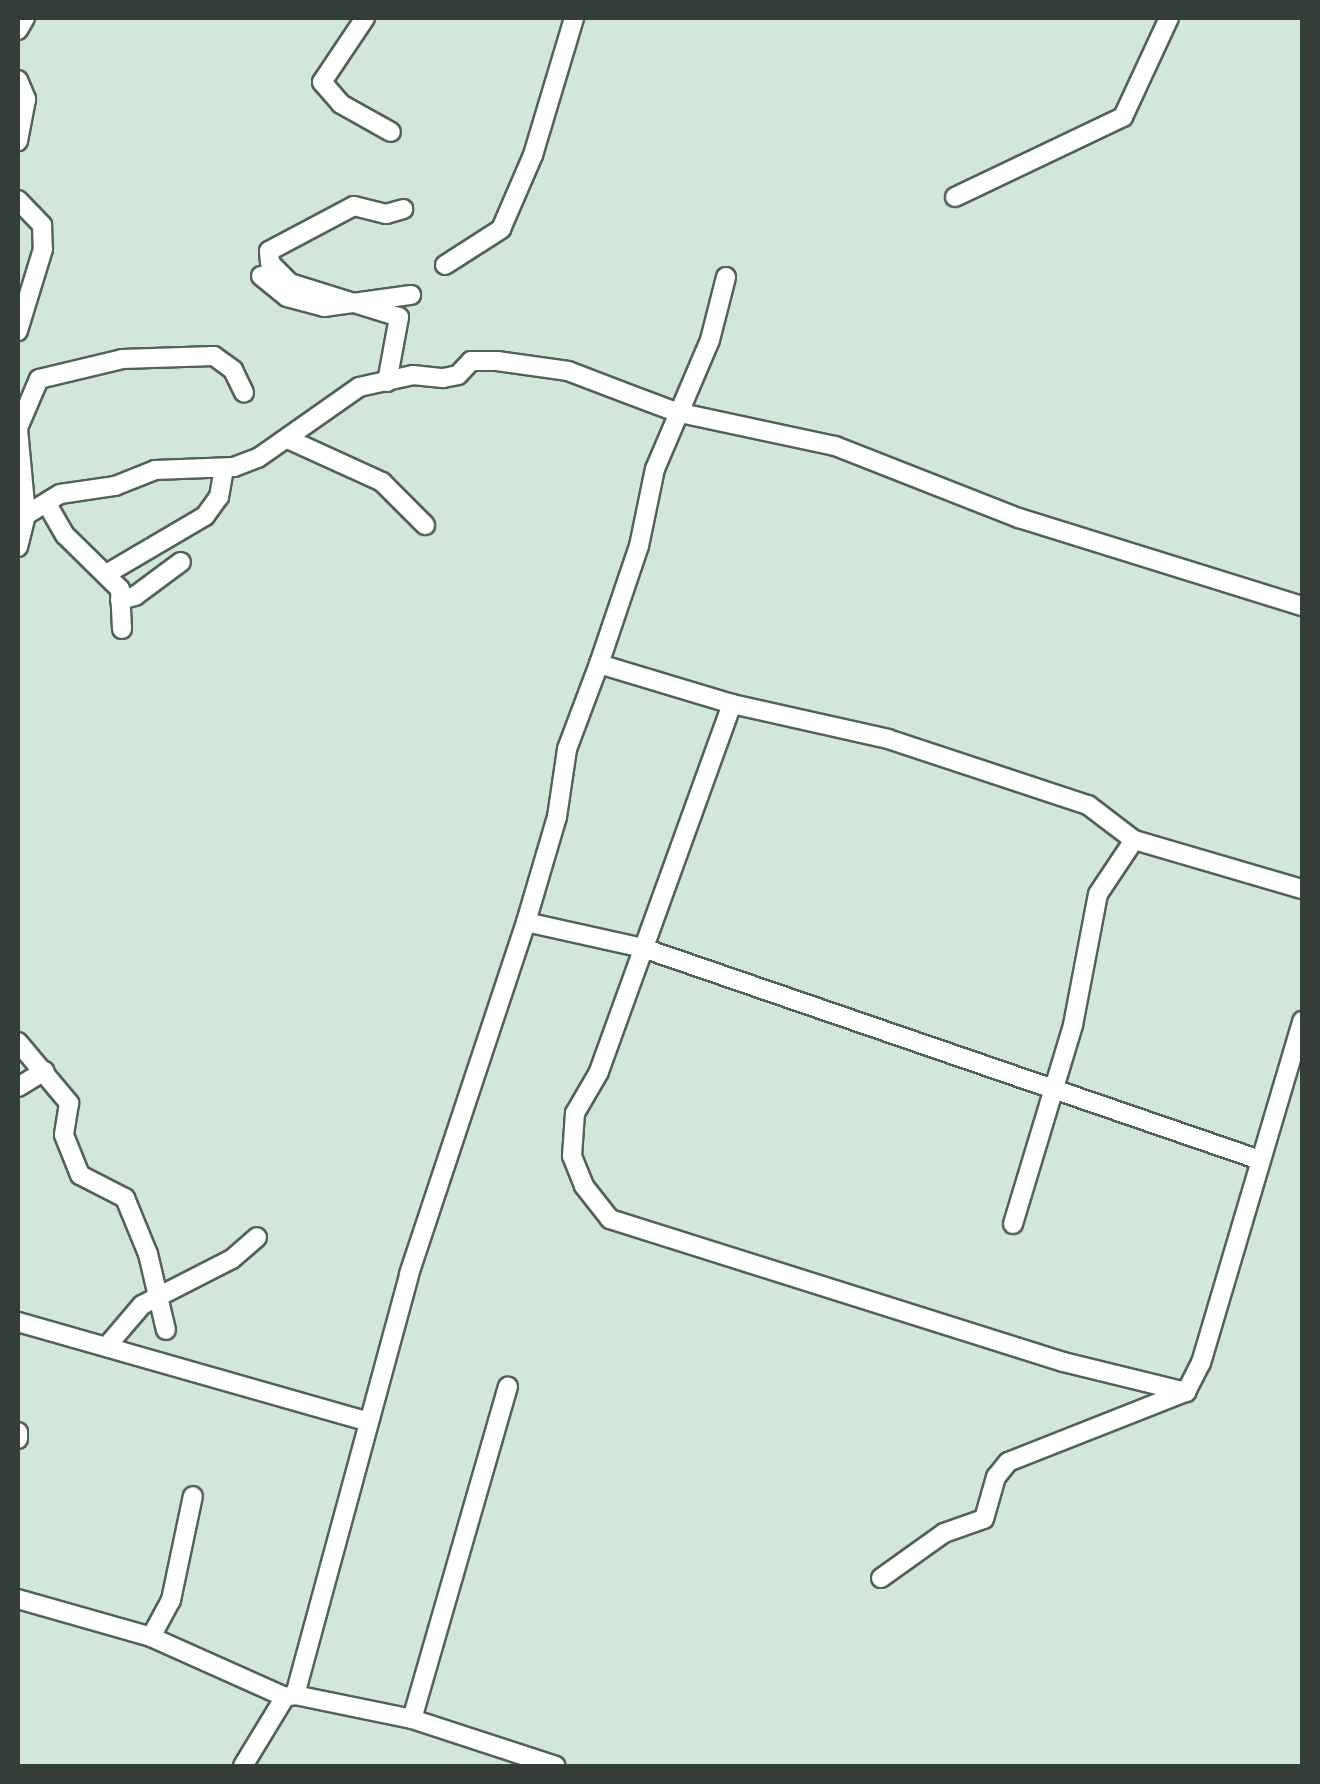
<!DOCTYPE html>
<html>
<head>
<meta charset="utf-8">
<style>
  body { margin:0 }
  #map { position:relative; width:1320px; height:1784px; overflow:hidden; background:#d3e6da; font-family:"PT Sans Narrow",sans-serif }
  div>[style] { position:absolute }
  .roads { filter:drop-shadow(2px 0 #516257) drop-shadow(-2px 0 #516257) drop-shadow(0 2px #516257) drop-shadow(0 -2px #516257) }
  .minor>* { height:18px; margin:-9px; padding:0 9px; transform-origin:9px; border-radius:9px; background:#fff }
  span { translate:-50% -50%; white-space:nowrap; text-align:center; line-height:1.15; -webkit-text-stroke:10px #e0f3e7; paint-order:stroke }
  .frame { position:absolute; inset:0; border:20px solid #353d38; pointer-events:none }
</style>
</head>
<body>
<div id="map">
  <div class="roads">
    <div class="minor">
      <div style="left:365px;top:18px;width:77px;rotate:123.9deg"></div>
      <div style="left:322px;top:82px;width:29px;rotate:49deg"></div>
      <div style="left:341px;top:104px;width:57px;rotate:29.2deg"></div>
      <div style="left:18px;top:30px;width:14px;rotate:-60deg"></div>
      <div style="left:18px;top:80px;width:21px;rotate:67deg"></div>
      <div style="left:26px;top:99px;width:43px;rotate:100.8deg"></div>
      <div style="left:955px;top:197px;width:186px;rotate:-25.5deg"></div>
      <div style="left:1123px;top:117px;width:109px;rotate:-65.1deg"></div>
      <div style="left:18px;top:200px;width:35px;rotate:46deg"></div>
      <div style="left:42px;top:225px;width:24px;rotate:88deg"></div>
      <div style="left:43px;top:249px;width:86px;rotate:107deg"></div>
      <div style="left:445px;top:265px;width:67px;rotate:-32.7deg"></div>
      <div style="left:501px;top:229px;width:81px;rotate:-66.6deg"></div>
      <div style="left:533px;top:155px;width:143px;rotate:-73.3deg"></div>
      <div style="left:261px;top:276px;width:33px;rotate:39deg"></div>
      <div style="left:287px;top:297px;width:38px;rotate:15deg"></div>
      <div style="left:324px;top:307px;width:88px;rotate:-7.9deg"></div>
      <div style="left:387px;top:382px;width:66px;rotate:-79.5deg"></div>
      <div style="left:399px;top:317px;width:114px;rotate:-162.7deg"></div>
      <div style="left:290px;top:283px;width:28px;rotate:-135deg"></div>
      <div style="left:270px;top:263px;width:12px;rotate:-95deg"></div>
      <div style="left:269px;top:251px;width:96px;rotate:-27.9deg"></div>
      <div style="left:354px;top:206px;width:33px;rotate:14deg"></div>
      <div style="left:386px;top:214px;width:18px;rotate:-16deg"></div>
      <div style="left:290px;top:440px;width:101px;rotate:24.5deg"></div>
      <div style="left:382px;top:482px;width:61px;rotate:45deg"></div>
      <div style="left:47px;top:504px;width:36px;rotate:60deg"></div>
      <div style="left:65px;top:535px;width:77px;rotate:44.5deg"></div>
      <div style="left:120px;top:589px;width:40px;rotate:87.1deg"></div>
      <div style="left:18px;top:520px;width:49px;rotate:-31.8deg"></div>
      <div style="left:60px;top:494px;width:56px;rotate:-8.3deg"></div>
      <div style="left:115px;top:486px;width:43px;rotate:-21.8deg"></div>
      <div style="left:155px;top:470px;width:79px;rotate:-2.2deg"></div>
      <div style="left:234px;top:467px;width:26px;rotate:-21deg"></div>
      <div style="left:258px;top:458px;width:123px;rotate:-35.1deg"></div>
      <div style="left:359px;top:387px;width:55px;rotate:-12.5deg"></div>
      <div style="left:413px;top:375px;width:30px;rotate:6deg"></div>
      <div style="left:443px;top:378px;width:15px;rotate:-11deg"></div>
      <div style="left:458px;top:375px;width:19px;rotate:-47deg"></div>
      <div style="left:471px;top:361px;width:26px"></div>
      <div style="left:497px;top:361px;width:72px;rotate:8deg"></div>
      <div style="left:568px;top:371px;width:116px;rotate:20.8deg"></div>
      <div style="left:676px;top:412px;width:163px;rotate:12.1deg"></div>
      <div style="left:835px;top:446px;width:198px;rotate:21.4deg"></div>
      <div style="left:1019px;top:518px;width:296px;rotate:17.3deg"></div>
      <div style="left:18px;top:547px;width:33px;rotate:-76deg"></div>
      <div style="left:26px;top:515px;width:87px;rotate:-95.3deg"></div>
      <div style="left:18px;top:428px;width:53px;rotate:-66.8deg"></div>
      <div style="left:39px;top:379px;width:85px;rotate:-13.5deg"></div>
      <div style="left:122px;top:359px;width:92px;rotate:-1.9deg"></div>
      <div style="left:214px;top:356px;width:24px;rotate:36deg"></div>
      <div style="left:233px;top:370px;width:25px;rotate:64deg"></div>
      <div style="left:108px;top:573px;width:113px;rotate:-30.4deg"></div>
      <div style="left:205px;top:516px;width:24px;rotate:-54deg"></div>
      <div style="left:219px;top:497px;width:29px;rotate:-80deg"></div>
      <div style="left:120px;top:600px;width:16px;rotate:-15deg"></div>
      <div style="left:135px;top:596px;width:57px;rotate:-36.5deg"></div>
      <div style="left:599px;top:664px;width:125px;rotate:-71.3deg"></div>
      <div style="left:639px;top:546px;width:79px;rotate:-78.3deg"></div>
      <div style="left:655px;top:469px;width:140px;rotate:-66.9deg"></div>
      <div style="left:710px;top:340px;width:65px;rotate:-75.7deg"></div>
      <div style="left:732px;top:704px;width:391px;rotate:109.9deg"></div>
      <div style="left:599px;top:1072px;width:48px;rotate:120.3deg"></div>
      <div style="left:575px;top:1113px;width:43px;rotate:94deg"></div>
      <div style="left:572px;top:1156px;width:32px;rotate:68deg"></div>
      <div style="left:584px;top:1186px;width:42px;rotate:51.8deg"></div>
      <div style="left:610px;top:1219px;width:475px;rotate:17.5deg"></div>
      <div style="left:1063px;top:1362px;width:127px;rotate:13.7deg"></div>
      <div style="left:18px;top:1042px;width:80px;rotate:50.1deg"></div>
      <div style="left:69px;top:1103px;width:32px;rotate:99deg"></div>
      <div style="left:64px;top:1135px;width:43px;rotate:68.2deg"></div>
      <div style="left:80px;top:1175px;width:51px;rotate:27.1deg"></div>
      <div style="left:125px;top:1198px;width:61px;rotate:67.7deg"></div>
      <div style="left:148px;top:1254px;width:78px;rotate:76.7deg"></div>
      <div style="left:18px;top:1087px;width:31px;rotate:-31deg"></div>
      <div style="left:1260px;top:1160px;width:652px;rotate:-161.04deg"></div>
      <div style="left:643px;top:948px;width:120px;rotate:-167.5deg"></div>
      <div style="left:526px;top:922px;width:109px;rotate:-73.6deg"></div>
      <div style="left:557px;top:817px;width:69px;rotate:-81.6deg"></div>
      <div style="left:567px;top:749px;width:91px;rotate:-69.4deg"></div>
      <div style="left:599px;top:664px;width:139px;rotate:16.7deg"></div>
      <div style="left:732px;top:704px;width:160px;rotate:12.6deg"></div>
      <div style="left:888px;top:739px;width:211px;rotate:18.3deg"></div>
      <div style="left:1088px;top:805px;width:58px;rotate:37.3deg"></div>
      <div style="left:1134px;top:840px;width:175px;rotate:16.3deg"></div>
      <div style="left:1013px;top:1224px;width:208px;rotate:-73.2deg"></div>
      <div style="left:1073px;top:1025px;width:133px;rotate:-79.2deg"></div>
      <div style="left:1098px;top:894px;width:65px;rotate:-56.3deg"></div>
      <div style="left:18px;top:1322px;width:362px;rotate:15.9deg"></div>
      <div style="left:107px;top:1346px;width:54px;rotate:-49.5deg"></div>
      <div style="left:142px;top:1305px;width:101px;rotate:-27.1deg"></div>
      <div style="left:232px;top:1259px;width:33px;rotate:-41deg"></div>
      <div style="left:18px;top:1432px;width:7px;rotate:90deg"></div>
      <div style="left:881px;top:1578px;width:77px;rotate:-35.5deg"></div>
      <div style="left:944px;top:1533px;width:42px;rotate:-19.3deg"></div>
      <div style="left:984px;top:1519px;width:44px;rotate:-74.1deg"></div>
      <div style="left:996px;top:1477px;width:19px;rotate:-51deg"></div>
      <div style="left:1008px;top:1462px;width:191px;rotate:-21.5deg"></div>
      <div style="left:1186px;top:1392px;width:33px;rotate:-63deg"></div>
      <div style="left:1201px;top:1363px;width:357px;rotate:-73.5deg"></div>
      <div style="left:18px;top:1599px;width:138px;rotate:15.9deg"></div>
      <div style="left:151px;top:1637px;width:147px;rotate:24.1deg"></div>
      <div style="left:151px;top:1637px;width:42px;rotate:-61.6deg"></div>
      <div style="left:171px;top:1600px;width:106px;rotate:-78.1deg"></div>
      <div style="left:295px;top:1695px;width:436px;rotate:-74.8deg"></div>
      <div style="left:409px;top:1274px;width:371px;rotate:-71.6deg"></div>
      <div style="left:412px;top:1719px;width:346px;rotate:-73.9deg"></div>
      <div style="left:243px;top:1766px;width:81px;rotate:-58.7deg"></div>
      <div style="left:285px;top:1697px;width:10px;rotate:-11deg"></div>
      <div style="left:295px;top:1695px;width:119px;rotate:11.6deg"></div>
      <div style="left:412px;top:1719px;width:151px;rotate:18.1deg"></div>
    </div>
  </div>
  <div class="frame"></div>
</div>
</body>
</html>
